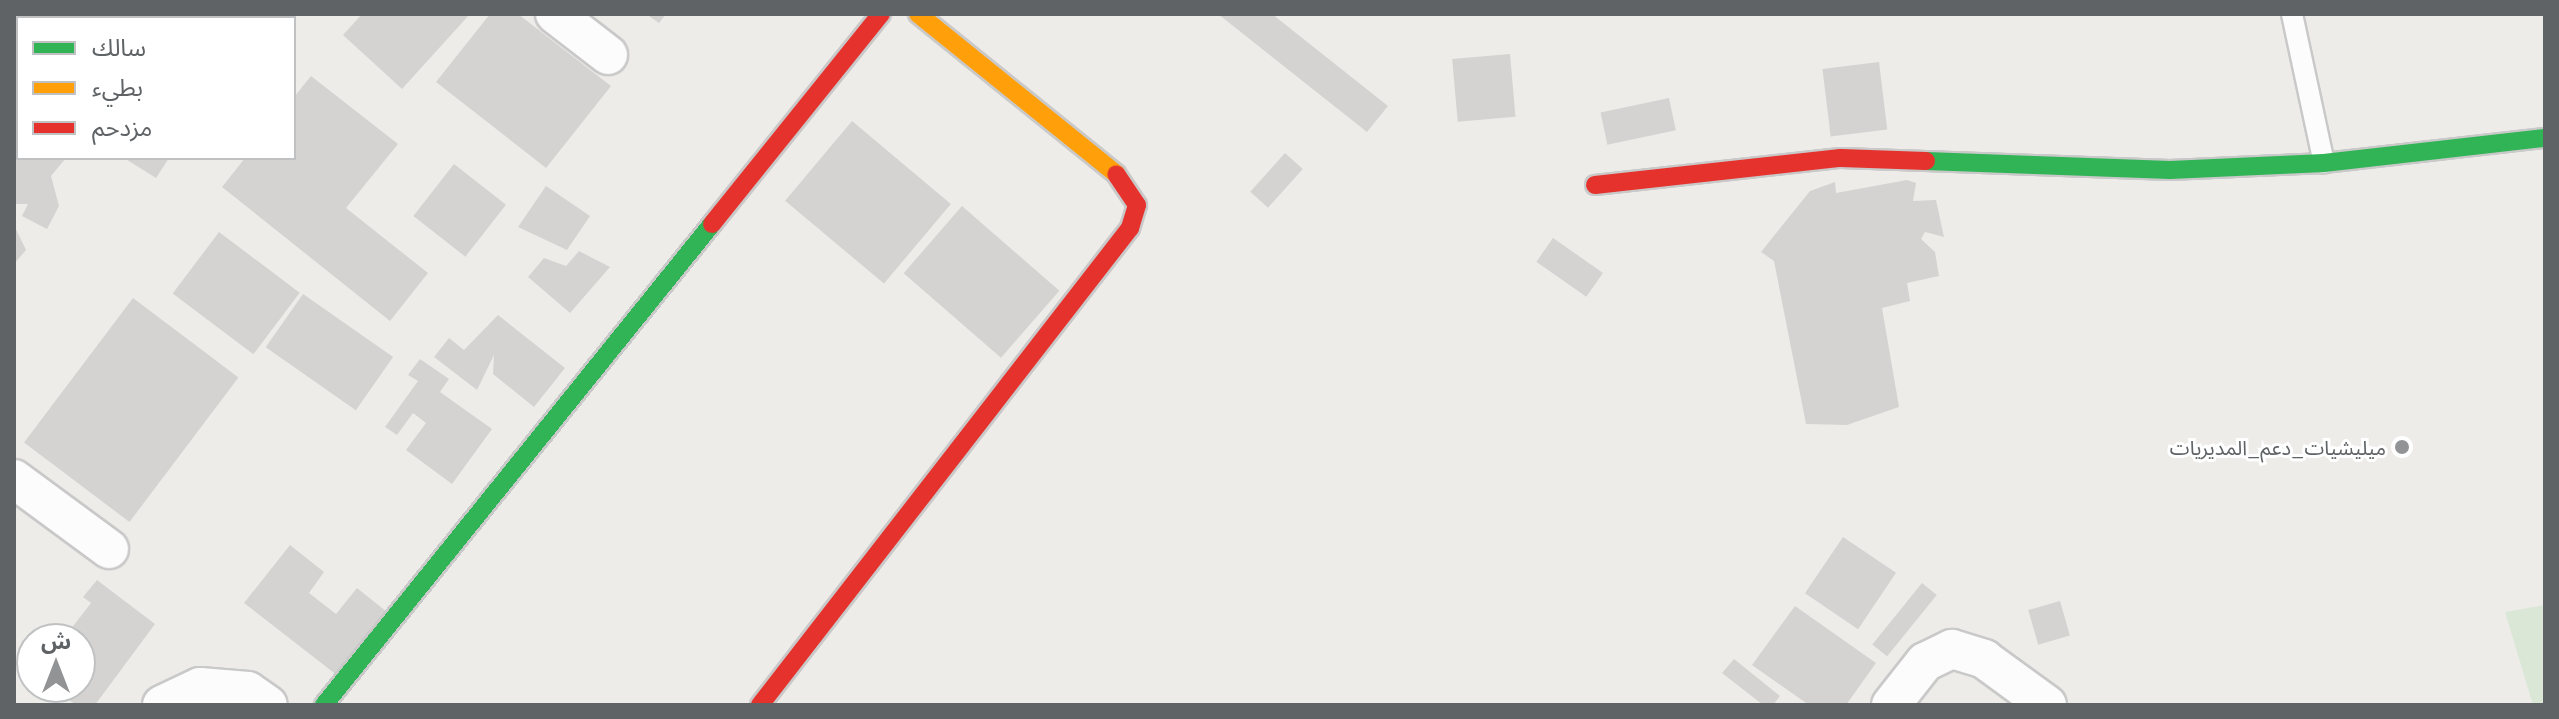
<!DOCTYPE html>
<html>
<head>
<meta charset="utf-8">
<style>
  body { margin:0 }
  #map { position:relative; width:2559px; height:719px; overflow:hidden; background:#eeece9; font-family:Quicksand,"Noto Sans Arabic",sans-serif }
  div>[style] { position:absolute }
  .green>* { inset:0; background:#dae7d7 }
  .building>* { inset:0; background:#d5d3d2; transform-origin:0 0 }
  .roads { filter:drop-shadow(2px 0 #c9c9c9) drop-shadow(-2px 0 #c9c9c9) drop-shadow(0 2px #c9c9c9) drop-shadow(0 -2px #c9c9c9) }
  .lane>* { height:20px; margin:-10px; padding:0 10px; transform-origin:10px; border-radius:10px; background:#fcfcfc }
  .street>* { height:38px; margin:-19px; padding:0 19px; transform-origin:19px; border-radius:19px; background:#fcfcfc }
  .fast>* { height:18px; margin:-9px; padding:0 9px; transform-origin:9px; border-radius:9px; background:#30b455 }
  .slow>* { height:18px; margin:-9px; padding:0 9px; transform-origin:9px; border-radius:9px; background:#ff9f0a }
  .jam>* { height:18px; margin:-9px; padding:0 9px; transform-origin:9px; border-radius:9px; background:#e5322d }
  .dots>* { width:22px; height:22px; translate:-50% -50%; box-sizing:border-box; border:4px solid #fff; border-radius:50% }
  span { translate:-50% -50%; white-space:nowrap; text-align:center; line-height:1.15; -webkit-text-stroke:6px #fff; paint-order:stroke }
  .poi-label { font-size:20px; color:#5f6366 }
  .right { translate:-100% -50%; text-align:right }
  .frame { position:absolute; inset:0; border:16px solid #5f6366; pointer-events:none }
  .legend { position:absolute; left:16px; top:16px; width:280px; height:144px; box-sizing:border-box; background:#fff; border:2px solid #bfc1c2; margin:0; padding:10px 14px; list-style:none; font-size:24px; color:#5f6366 }
  .legend li { display:flex; align-items:center; gap:16px; height:40px }
  .legend b { width:40px; border:2px solid #bfc1c2 }
  .north { position:absolute; left:16px; top:623px; width:80px; height:80px; box-sizing:border-box; background:#fff; border:2px solid #bfc1c2; border-radius:50%; rotate:0deg; font-size:22px; font-weight:700; line-height:32px; text-align:center; color:#5f6366 }
  .north::after { content:''; display:block; margin:auto; width:28px; height:36px; background:#919394; clip-path:polygon(50% 0,100% 100%,50% 72%,0 100%) }
</style>
</head>
<body>
<div id="map">
  <div class="green">
    <div style="clip-path:polygon(2545px 605px,2545px 705px,2533px 705px,2505px 612px)"></div>
  </div>
  <div class="building">
    <div style="clip-path:polygon(79px 14px,207px 14px,204px 18px)"></div>
    <div style="clip-path:polygon(362px 14px,470px 14px,402px 89px,343px 35px)"></div>
    <div style="clip-path:polygon(490px 14px,518px 14px,611px 86px,546px 168px,436px 82px)"></div>
    <div style="clip-path:polygon(646px 14px,666px 14px,659px 23px)"></div>
    <div style="clip-path:polygon(1218px 14px,1272px 14px,1388px 106px,1367px 132px)"></div>
    <div style="left:1510px;top:54px;width:63px;height:58px;rotate:85deg"></div>
    <div style="left:1879px;top:62px;width:68px;height:57px;rotate:83deg"></div>
    <div style="clip-path:polygon(311px 76px,398px 144px,346px 208px,428px 273px,390px 321px,222px 187px,245px 158px,294px 158px,294px 97px)"></div>
    <div style="left:1669px;top:98px;width:33px;height:70px;rotate:78deg"></div>
    <div style="clip-path:polygon(14px 117px,18px 158px,66px 158px,51px 176px,59px 206px,47px 229px,22px 216px,28px 204px,14px 204px)"></div>
    <div style="left:852px;top:121px;width:129px;height:104px;rotate:40deg"></div>
    <div style="left:1285px;top:153px;width:24px;height:52px;rotate:42deg"></div>
    <div style="clip-path:polygon(124px 158px,169px 158px,156px 178px)"></div>
    <div style="left:454px;top:164px;width:66px;height:66px;rotate:38deg"></div>
    <div style="clip-path:polygon(1907px 180px,1916px 183px,1913px 201px,1936px 200px,1944px 237px,1925px 232px,1921px 239px,1935px 252px,1939px 276px,1907px 283px,1910px 301px,1882px 308px,1899px 407px,1847px 425px,1806px 424px,1774px 261px,1761px 252px,1810px 191px,1835px 182px,1836px 193px)"></div>
    <div style="clip-path:polygon(546px 186px,590px 216px,567px 250px,518px 227px)"></div>
    <div style="left:962px;top:206px;width:129px;height:89px;rotate:41deg"></div>
    <div style="clip-path:polygon(14px 225px,26px 250px,14px 264px)"></div>
    <div style="left:219px;top:232px;width:101px;height:77px;rotate:37deg"></div>
    <div style="left:1553px;top:238px;width:61px;height:29px;rotate:35deg"></div>
    <div style="clip-path:polygon(579px 251px,610px 267px,570px 313px,528px 277px,544px 258px,566px 266px)"></div>
    <div style="left:303px;top:294px;width:110px;height:65px;rotate:35deg"></div>
    <div style="left:133px;top:298px;width:132px;height:181px;rotate:37deg"></div>
    <div style="clip-path:polygon(498px 315px,565px 368px,534px 407px,493px 374px,494px 355px,477px 390px,434px 357px,449px 338px,464px 350px)"></div>
    <div style="clip-path:polygon(420px 359px,449px 379px,440px 392px,492px 429px,452px 484px,406px 450px,426px 423px,413px 413px,397px 435px,385px 427px,418px 381px,408px 375px)"></div>
    <div style="left:1843px;top:537px;width:64px;height:68px;rotate:34deg"></div>
    <div style="clip-path:polygon(290px 545px,324px 572px,309px 593px,336px 614px,357px 588px,387px 612px,338px 676px,244px 603px)"></div>
    <div style="clip-path:polygon(97px 580px,155px 624px,95px 705px,76px 705px,51px 687px,80px 687px,80px 639px,63px 639px,91px 603px,83px 597px)"></div>
    <div style="left:1922px;top:583px;width:19px;height:79px;rotate:39deg"></div>
    <div style="left:2060px;top:601px;width:36px;height:33px;rotate:74deg"></div>
    <div style="clip-path:polygon(1795px 606px,1876px 663px,1846px 705px,1809px 705px,1752px 665px)"></div>
    <div style="clip-path:polygon(1734px 659px,1780px 696px,1773px 705px,1763px 705px,1722px 673px)"></div>
  </div>
  <div class="roads">
    <div class="lane">
      <div style="left:2292px;top:14px;width:152px;rotate:77.9deg"></div>
    </div>
    <div class="street">
      <div style="left:555px;top:14px;width:67px;rotate:37.7deg"></div>
      <div style="left:14px;top:479px;width:118px;rotate:36.4deg"></div>
      <div style="left:162px;top:705px;width:42px;rotate:-25.3deg"></div>
      <div style="left:200px;top:687px;width:48px;rotate:4.8deg"></div>
      <div style="left:248px;top:691px;width:24px;rotate:35deg"></div>
      <div style="left:1891px;top:705px;width:55px;rotate:-51.7deg"></div>
      <div style="left:1925px;top:662px;width:30px;rotate:-26deg"></div>
      <div style="left:1952px;top:649px;width:34px;rotate:17deg"></div>
      <div style="left:1984px;top:659px;width:78px;rotate:36.1deg"></div>
    </div>
    <div class="fast">
      <div style="left:1926px;top:161px;width:244px;rotate:2.1deg"></div>
      <div style="left:2170px;top:170px;width:154px;rotate:-2.6deg"></div>
      <div style="left:2324px;top:163px;width:222px;rotate:-6.5deg"></div>
      <div style="left:324px;top:705px;width:618px;rotate:-51.11deg"></div>
    </div>
    <div class="slow">
      <div style="left:918px;top:14px;width:255px;rotate:38.9deg"></div>
    </div>
    <div class="jam">
      <div style="left:1595px;top:185px;width:247px;rotate:-6.3deg"></div>
      <div style="left:1841px;top:158px;width:85px;rotate:2deg"></div>
      <div style="left:712px;top:224px;width:270px;rotate:-51.2deg"></div>
      <div style="left:760px;top:705px;width:604px;rotate:-52.2deg"></div>
      <div style="left:1130px;top:228px;width:24px;rotate:-73deg"></div>
      <div style="left:1137px;top:205px;width:37px;rotate:-124deg"></div>
    </div>
  </div>
  <div class="dots">
    <div style="left:2402px;top:447px;background:#919394"></div>
  </div>
  <div class="poi-label">
    <span class="right" style="left:2386px;top:447px">ميليشيات_دعم_المديريات</span>
  </div>
  <div class="frame"></div>
  <ul class="legend">
  <li><b style="height:10px;background:#30b455"></b>سالك</li>
  <li><b style="height:10px;background:#ff9f0a"></b>بطيء</li>
  <li><b style="height:10px;background:#e5322d"></b>مزدحم</li>
  </ul>
  <div class="north">ش</div>
</div>
</body>
</html>
